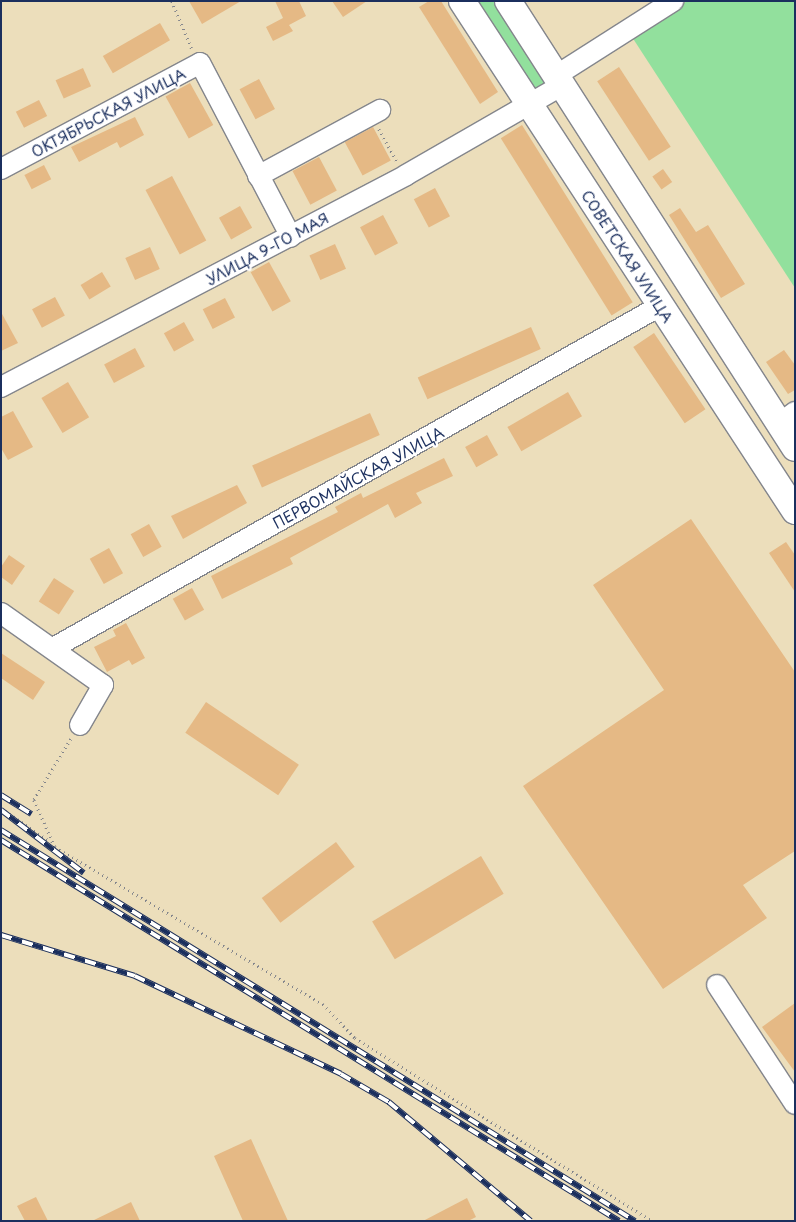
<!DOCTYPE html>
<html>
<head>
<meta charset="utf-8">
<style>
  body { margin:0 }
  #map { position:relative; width:796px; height:1222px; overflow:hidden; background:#ecdebb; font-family:"Playpen Sans",sans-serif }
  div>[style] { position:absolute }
  .green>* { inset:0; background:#92e09d }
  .building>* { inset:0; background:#e5b985; transform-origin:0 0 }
  .path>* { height:2.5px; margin-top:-1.25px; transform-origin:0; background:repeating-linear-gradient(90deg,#84868c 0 1px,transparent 0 5px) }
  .roads { filter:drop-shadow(1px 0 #84868c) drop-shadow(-1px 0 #84868c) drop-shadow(0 1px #84868c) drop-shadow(0 -1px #84868c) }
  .minor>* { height:20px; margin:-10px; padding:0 10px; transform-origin:10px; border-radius:10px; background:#fff }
  .major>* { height:26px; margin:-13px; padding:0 13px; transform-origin:13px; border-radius:13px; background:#fff }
  .rail>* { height:5.5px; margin-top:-2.75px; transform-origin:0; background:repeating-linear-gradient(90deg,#fff 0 11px,#1b2f5e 0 22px); box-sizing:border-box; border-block:1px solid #1b2f5e }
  span { translate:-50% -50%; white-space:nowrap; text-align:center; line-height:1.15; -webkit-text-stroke:4.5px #fff; paint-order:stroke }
  .street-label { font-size:15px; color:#1b2f5e }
  .frame { position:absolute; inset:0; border:2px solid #1b2f5e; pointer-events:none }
</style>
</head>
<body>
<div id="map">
  <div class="green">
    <div style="clip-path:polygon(469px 1px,500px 1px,554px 82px,531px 97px)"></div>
    <div style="clip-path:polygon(687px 1px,795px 1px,795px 288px,632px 37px)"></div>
  </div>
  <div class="building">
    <div style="clip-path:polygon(189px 1px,241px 1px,202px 24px)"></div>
    <div style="clip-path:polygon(275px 1px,299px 1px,306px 16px,289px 25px,293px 31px,273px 41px,266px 27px,283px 18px)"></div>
    <div style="clip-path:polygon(332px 1px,367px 1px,343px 17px)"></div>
    <div style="clip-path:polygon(429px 1px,441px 1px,498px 92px,480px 104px,419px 7px)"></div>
    <div style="left:160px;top:23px;width:20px;height:66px;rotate:60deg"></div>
    <div style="left:619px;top:67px;width:95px;height:26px;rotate:57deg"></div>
    <div style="left:83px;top:68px;width:20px;height:30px;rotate:66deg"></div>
    <div style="left:259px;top:79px;width:34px;height:22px;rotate:62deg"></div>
    <div style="left:190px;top:83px;width:48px;height:28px;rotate:61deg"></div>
    <div style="left:39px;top:100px;width:18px;height:26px;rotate:63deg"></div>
    <div style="clip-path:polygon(135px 117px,144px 135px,120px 148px,117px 142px,79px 162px,71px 147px)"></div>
    <div style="left:522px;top:125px;width:209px;height:25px;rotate:58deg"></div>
    <div style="left:373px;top:127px;width:38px;height:32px;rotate:62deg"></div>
    <div style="left:319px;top:157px;width:38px;height:30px;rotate:62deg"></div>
    <div style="left:44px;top:165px;width:16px;height:22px;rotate:63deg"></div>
    <div style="left:663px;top:169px;width:16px;height:13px;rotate:55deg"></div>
    <div style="left:172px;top:176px;width:73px;height:30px;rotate:62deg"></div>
    <div style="left:435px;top:188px;width:32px;height:24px;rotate:62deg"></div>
    <div style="left:240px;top:206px;width:25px;height:24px;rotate:61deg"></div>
    <div style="clip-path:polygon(680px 208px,696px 232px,708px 225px,745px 284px,721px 298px,669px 215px)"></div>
    <div style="left:383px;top:215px;width:32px;height:26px;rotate:62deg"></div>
    <div style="left:335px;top:244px;width:27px;height:28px;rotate:66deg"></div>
    <div style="left:150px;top:247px;width:24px;height:27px;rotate:66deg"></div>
    <div style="left:269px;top:262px;width:45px;height:21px;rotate:61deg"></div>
    <div style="left:102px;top:272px;width:17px;height:25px;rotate:59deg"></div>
    <div style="left:55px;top:297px;width:21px;height:26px;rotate:62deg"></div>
    <div style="left:225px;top:298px;width:22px;height:25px;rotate:63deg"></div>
    <div style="clip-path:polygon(1px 312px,18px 343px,1px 351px)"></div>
    <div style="left:184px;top:322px;width:21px;height:23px;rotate:61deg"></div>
    <div style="left:531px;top:327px;width:24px;height:124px;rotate:66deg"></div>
    <div style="left:654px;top:333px;width:92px;height:25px;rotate:56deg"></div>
    <div style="left:135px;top:348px;width:21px;height:35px;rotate:62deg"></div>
    <div style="clip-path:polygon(784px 350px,795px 365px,795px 390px,788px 394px,766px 362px)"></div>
    <div style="left:68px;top:382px;width:41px;height:31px;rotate:59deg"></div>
    <div style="left:568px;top:392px;width:28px;height:70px;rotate:60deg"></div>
    <div style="clip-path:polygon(13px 411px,33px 447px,8px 460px,1px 448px,1px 417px)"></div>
    <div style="left:370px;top:413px;width:24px;height:129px;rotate:66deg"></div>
    <div style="left:487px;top:435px;width:23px;height:25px;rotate:61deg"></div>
    <div style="clip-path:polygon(444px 458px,453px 476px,416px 493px,422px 503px,395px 518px,388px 504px,290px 558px,293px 564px,222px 599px,211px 576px,338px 512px,335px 507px,361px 493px,363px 498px)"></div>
    <div style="clip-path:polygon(237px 485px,247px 503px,183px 539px,171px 516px)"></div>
    <div style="clip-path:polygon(691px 519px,795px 672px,795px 851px,743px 885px,767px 918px,663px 989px,523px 786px,664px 690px,593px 585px)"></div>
    <div style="left:149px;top:524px;width:26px;height:21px;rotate:61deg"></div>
    <div style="clip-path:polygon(786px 542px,795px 555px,795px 592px,769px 553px)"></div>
    <div style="left:109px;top:548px;width:29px;height:22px;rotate:61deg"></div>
    <div style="clip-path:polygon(9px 555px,25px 566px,12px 585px,1px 577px,1px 567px)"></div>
    <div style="left:54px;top:578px;width:24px;height:28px;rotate:33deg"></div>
    <div style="left:192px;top:588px;width:25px;height:22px;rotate:61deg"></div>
    <div style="clip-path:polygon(126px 623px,145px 658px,132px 665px,129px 660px,107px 672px,94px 647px,116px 636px,113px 630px)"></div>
    <div style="clip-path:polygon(1px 653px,45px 682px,33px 700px,1px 678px)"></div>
    <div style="left:206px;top:702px;width:112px;height:37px;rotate:34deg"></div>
    <div style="left:336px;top:842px;width:31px;height:93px;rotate:53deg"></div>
    <div style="left:481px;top:856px;width:44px;height:127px;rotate:59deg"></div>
    <div style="clip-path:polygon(795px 1003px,795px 1072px,762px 1027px)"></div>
    <div style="clip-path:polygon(251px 1139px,288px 1221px,243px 1221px,214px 1156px)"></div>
    <div style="clip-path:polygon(36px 1197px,48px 1221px,25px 1221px,17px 1206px)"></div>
    <div style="clip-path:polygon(467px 1198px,476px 1217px,468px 1221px,423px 1221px)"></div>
    <div style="clip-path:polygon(131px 1202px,140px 1221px,92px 1221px)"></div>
  </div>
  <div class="path">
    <div style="left:172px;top:1px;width:52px;rotate:67.4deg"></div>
    <div style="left:379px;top:129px;width:37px;rotate:61deg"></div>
    <div style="left:71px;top:739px;width:71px;rotate:121.2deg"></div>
    <div style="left:34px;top:800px;width:51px;rotate:65.9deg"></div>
    <div style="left:55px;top:847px;width:311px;rotate:30.4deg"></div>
    <div style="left:323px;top:1004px;width:47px;rotate:46.7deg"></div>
    <div style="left:355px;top:1038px;width:349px;rotate:31.6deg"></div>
    <div style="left:1px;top:808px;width:60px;rotate:34.2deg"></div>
  </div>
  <div class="roads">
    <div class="minor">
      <div style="left:557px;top:75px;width:138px;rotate:-32.5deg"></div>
      <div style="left:1px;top:169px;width:225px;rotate:-28deg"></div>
      <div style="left:200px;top:63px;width:196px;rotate:62.4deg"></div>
      <div style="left:258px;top:176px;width:139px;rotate:-28.4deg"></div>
      <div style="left:1px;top:387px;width:457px;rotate:-27.6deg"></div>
      <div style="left:406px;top:175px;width:182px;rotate:-29.9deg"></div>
      <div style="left:779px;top:424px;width:20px;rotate:-37deg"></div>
      <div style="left:1px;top:613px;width:125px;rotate:35.2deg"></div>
      <div style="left:103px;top:685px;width:46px;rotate:119.9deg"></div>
      <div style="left:55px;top:647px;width:694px;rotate:-29.41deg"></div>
      <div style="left:717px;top:985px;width:142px;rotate:56.8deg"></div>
    </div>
    <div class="major">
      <div style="left:462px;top:1px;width:609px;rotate:56.86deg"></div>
      <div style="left:508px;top:1px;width:531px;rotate:57.3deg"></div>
    </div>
  </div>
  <div class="rail">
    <div style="left:1px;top:795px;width:36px;rotate:32deg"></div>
    <div style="left:1px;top:810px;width:104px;rotate:37.2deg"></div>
    <div style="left:1px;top:830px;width:745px;rotate:31.66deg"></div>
    <div style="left:1px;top:840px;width:726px;rotate:31.65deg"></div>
    <div style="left:1px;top:935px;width:140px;rotate:17deg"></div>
    <div style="left:135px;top:976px;width:228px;rotate:25.4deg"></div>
    <div style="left:341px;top:1074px;width:56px;rotate:30.3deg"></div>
    <div style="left:389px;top:1102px;width:185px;rotate:40deg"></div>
  </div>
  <div class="street-label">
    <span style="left:108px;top:112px;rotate:-28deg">ОКТЯБРЬСКАЯ УЛИЦА</span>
    <span style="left:267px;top:248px;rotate:-28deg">УЛИЦА 9-ГО МАЯ</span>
    <span style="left:628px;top:256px;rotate:57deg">СОВЕТСКАЯ УЛИЦА</span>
    <span style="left:358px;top:477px;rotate:-29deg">ПЕРВОМАЙСКАЯ УЛИЦА</span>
  </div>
  <div class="frame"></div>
</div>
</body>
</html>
